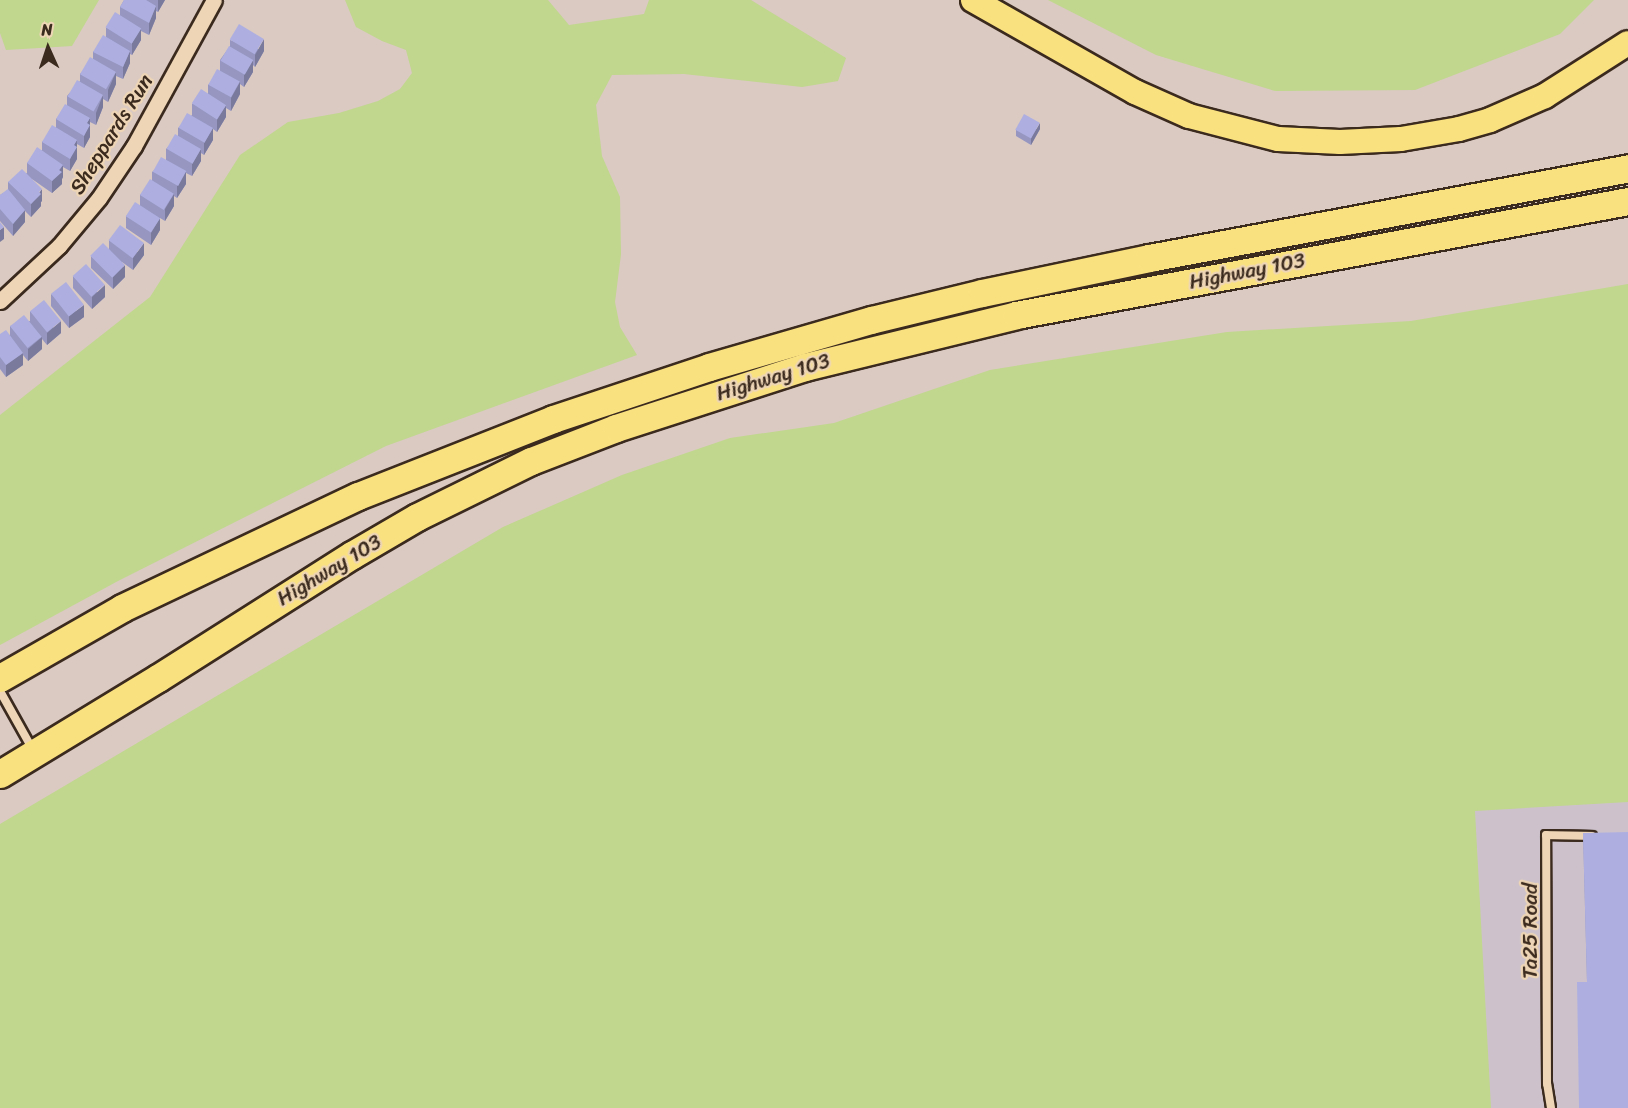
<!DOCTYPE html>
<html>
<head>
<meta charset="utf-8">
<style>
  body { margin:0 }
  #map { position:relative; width:1628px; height:1108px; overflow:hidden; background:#dacac2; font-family:Sriracha,sans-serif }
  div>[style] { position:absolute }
  .built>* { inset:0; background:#cdc2cb; transform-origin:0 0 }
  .green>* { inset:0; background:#c0d78d }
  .roads { filter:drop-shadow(2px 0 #3b2a1e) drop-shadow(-2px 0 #3b2a1e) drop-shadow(0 2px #3b2a1e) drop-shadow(0 -2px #3b2a1e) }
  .service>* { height:8px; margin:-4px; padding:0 4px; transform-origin:4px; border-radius:4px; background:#edd5b5 }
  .minor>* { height:15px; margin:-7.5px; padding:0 7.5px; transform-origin:7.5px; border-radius:7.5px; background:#edd5b5 }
  .primary>* { height:24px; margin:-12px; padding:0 12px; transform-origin:12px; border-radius:12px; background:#fae180 }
  .motorway>* { height:27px; margin:-13.5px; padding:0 13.5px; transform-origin:13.5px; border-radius:13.5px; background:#fae180 }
  .wall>* { inset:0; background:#9696c1 }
  .shaded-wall>* { inset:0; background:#7a7a9d }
  .building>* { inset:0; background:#aeafe0; transform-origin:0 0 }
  span { translate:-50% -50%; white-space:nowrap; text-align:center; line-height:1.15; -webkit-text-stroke:4.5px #edd5b5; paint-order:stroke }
  .street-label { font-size:21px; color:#3b2a1e }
  .north { position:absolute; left:18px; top:18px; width:60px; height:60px; -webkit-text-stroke:4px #edd5b5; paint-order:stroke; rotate:357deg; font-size:16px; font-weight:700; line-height:24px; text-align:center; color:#3b2a1e }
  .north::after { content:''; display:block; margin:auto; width:21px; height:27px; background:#3b2a1e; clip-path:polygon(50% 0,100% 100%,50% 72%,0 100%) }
</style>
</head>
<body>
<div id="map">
  <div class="built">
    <div style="left:1628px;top:802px;width:306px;height:153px;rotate:90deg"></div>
  </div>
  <div class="green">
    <div style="clip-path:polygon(0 0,99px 0,72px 46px,6px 50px,0 33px)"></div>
    <div style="clip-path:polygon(345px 0,548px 0,569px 25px,644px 14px,649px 0,751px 0,846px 58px,838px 81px,802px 87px,684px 74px,612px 75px,596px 105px,602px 156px,620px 197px,621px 254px,615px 302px,620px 327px,637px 355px,386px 446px,118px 581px,0 645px,0 415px,150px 297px,240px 155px,288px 122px,339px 113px,378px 101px,400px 89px,412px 73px,406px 50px,382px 41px,356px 27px)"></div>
    <div style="clip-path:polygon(1048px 0,1594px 0,1560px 34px,1415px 90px,1275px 91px,1156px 55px)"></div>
    <div style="clip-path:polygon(1628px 284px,1628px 802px,1475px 811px,1491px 1108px,0 1108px,0 824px,503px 527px,622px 475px,730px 438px,834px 423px,990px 370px,1227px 332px,1411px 321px)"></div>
  </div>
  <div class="roads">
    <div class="service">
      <div style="left:0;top:691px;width:68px;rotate:60.8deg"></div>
      <div style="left:1551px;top:1108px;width:24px;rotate:-99deg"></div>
      <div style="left:1547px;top:1084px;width:249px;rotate:-90.2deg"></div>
      <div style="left:1546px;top:835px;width:46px;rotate:1.2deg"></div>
    </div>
    <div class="minor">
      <div style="left:0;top:301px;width:81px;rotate:-43deg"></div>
      <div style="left:59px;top:246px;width:62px;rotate:-50.2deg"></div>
      <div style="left:99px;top:198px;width:63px;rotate:-56.1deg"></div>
      <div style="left:134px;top:146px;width:166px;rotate:-61.3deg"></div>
    </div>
    <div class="primary">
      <div style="left:973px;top:0;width:186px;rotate:29.6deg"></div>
      <div style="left:1135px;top:92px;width:59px;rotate:24deg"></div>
      <div style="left:1189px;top:116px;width:92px;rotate:14.5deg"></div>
      <div style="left:1278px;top:139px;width:62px;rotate:2.8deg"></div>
      <div style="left:1340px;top:142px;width:61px;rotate:-2.8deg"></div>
      <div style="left:1401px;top:139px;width:59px;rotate:-9.8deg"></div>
      <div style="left:1459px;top:129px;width:32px;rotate:-16deg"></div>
      <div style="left:1490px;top:120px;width:60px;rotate:-23.6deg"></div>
      <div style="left:1545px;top:96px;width:98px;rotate:-32.6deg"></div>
    </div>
    <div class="motorway">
      <div style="left:0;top:678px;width:141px;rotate:-29.8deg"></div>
      <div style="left:122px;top:608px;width:261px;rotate:-25.4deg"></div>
      <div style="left:358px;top:496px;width:210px;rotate:-21.5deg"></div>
      <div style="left:553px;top:419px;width:164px;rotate:-18.4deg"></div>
      <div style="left:709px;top:367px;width:169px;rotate:-16.2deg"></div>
      <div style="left:871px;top:320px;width:114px;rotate:-13.7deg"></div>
      <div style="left:982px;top:293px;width:171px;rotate:-11.8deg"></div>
      <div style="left:1149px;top:258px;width:487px;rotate:-10.6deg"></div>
      <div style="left:0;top:774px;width:185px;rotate:-31.3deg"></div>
      <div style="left:158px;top:678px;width:230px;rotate:-32.4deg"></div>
      <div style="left:352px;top:555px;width:75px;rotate:-30.3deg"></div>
      <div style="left:417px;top:517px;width:127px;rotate:-26.2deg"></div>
      <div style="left:531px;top:461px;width:91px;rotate:-21.2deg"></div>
      <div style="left:616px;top:428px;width:199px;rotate:-17.9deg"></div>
      <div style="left:805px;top:367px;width:217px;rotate:-13.8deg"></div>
      <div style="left:1016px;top:315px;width:623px;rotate:-10.55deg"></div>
    </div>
  </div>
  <div class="wall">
    <div style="clip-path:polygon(124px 0,165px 0,158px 12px,156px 11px,156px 18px,149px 35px,141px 31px,141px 40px,132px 55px,130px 54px,130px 63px,123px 79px,116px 76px,116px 84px,108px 102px,103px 99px,103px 107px,96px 125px,90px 122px,90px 137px,84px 148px,77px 144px,77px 159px,70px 171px,63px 167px,63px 177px,62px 179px,62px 184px,52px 193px,32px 179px,42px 201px,41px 202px,41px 206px,31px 217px,25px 211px,25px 222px,13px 236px,0 221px,0 195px,8px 190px,8px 182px,27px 173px,27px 163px,42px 150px,42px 142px,56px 127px,56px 119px,67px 105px,67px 96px,80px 81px,80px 74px,93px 59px,93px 52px,106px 37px,106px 28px,120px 15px,120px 7px)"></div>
    <div style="clip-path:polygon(230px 40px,264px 51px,255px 67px,253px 65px,253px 72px,244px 87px,240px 84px,240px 94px,231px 111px,226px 108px,226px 117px,217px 132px,213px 129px,213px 140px,204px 155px,201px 153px,201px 161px,192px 176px,186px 173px,186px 184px,177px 198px,174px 196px,174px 206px,165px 221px,160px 218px,160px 230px,151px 245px,126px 228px,126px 216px,140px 206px,140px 195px,152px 181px,152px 172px,166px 160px,166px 149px,178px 136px,178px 128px,192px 115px,192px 104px,208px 94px,208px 85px,220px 71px,220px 60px,230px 46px)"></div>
    <div style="clip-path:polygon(1040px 129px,1031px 145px,1016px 136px,1016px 130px)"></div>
    <div style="clip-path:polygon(109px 240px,144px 255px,133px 270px,122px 262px,125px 277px,113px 289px,91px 268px,91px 256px,109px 249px)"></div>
    <div style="clip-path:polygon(73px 276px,105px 297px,92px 309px,73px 288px)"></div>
    <div style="clip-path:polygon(51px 294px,84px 317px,69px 328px,51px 306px)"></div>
    <div style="clip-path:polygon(30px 311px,61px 333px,47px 345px,42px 339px,42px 349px,28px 361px,23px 355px,23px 365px,6px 377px,0 369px,0 334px,10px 335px,10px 326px,30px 321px)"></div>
    <div style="clip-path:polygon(1583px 833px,1628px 1108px,1587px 982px)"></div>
  </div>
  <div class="shaded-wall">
    <div style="clip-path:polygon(158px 0,165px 0,158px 12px)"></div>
    <div style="clip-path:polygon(156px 6px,156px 18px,149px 35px,149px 23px)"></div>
    <div style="clip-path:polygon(141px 28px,141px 40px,132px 55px,132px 43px)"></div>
    <div style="clip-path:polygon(264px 39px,264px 51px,255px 67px,255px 55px)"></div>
    <div style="clip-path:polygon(130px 51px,130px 63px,123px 79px,123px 67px)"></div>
    <div style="clip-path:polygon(253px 60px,253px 72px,244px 87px,244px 74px)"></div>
    <div style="clip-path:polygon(116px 72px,116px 84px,108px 102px,108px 90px)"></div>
    <div style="clip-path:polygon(240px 82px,240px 94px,231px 111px,231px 98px)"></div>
    <div style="clip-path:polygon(103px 95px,103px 107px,96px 125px,96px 113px)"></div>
    <div style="clip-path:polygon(226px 105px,226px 117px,217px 132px,217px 120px)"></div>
    <div style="clip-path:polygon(90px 118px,90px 137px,84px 148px,84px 136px,87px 123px)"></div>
    <div style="clip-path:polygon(1040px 123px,1040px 129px,1031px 145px,1031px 138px)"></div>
    <div style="clip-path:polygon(213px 128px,213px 140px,204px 155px,204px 143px)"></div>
    <div style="clip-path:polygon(77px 140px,77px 159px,70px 171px,70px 159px,74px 145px)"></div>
    <div style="clip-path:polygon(201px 149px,201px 161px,192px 176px,192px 164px)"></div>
    <div style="clip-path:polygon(63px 165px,63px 177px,62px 179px,62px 184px,52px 193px,52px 181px)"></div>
    <div style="clip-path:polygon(186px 171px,186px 184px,177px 198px,177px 186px)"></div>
    <div style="clip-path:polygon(42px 189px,42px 201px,41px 202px,41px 206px,31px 217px,31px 204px)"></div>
    <div style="clip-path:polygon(174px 194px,174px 206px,165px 221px,165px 209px)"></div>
    <div style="clip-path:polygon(25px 210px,25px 222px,13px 236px,13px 224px)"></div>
    <div style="clip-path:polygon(160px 218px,160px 230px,151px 245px,151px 233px)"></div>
    <div style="clip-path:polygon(4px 227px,4px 239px,0 242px,0 230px)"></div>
    <div style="clip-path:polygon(144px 243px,144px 255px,133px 270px,133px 258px)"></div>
    <div style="clip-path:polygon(125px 265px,125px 277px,113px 289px,113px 277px)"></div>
    <div style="clip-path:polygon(105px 285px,105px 297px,92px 309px,92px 297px)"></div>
    <div style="clip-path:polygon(84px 305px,84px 317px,69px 328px,69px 316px)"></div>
    <div style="clip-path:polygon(61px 321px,61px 333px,47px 345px,47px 333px)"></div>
    <div style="clip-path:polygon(42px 337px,42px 349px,28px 361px,28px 349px)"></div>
    <div style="clip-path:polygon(23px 353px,23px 365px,6px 377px,6px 365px)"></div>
  </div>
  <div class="building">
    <div style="clip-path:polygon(124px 0,146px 0,156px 6px,149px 23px,120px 7px)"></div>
    <div style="left:115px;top:12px;width:31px;height:18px;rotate:32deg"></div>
    <div style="left:239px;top:24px;width:29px;height:18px;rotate:31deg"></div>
    <div style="clip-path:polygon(103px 35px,130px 51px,123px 67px,93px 52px)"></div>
    <div style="left:229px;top:46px;width:28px;height:17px;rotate:30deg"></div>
    <div style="left:90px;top:57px;width:30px;height:20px;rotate:30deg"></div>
    <div style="left:217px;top:69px;width:26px;height:18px;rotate:29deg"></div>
    <div style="left:77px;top:80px;width:30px;height:19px;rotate:30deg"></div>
    <div style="left:201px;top:89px;width:30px;height:17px;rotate:33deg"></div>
    <div style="clip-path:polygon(65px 104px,90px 118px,87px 123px,90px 125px,84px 136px,56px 119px)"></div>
    <div style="left:187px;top:113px;width:30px;height:17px;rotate:30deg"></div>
    <div style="left:1024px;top:114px;width:18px;height:18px;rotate:29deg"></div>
    <div style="clip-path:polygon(52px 125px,77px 140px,74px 145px,77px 147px,70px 159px,42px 142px)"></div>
    <div style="left:175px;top:134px;width:30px;height:17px;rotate:30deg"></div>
    <div style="clip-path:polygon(37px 147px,63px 165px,59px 170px,62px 172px,52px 181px,27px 163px)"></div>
    <div style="left:161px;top:157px;width:29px;height:17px;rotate:29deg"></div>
    <div style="clip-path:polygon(22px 169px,42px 189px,39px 192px,41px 194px,31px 204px,8px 182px)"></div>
    <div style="left:150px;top:179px;width:28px;height:19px;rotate:32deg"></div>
    <div style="clip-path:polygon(8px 189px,25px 210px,13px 224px,0 209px,0 195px)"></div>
    <div style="left:135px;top:202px;width:30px;height:17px;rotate:33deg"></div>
    <div style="clip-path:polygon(0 222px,4px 227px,0 230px)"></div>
    <div style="left:120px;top:225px;width:30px;height:19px;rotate:37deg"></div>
    <div style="left:103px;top:243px;width:31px;height:18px;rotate:45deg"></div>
    <div style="left:86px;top:264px;width:28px;height:18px;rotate:48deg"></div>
    <div style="left:66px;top:282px;width:29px;height:19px;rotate:52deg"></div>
    <div style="left:44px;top:300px;width:27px;height:18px;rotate:51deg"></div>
    <div style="left:24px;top:315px;width:28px;height:18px;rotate:51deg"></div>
    <div style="clip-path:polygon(6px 330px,23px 353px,6px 365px,0 357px,0 334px)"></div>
    <div style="clip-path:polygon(1628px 832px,1628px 1108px,1579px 1108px,1577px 982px,1587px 982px,1583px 833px)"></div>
  </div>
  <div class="street-label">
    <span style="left:111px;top:134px;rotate:-58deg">Sheppards Run</span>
    <span style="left:1247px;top:271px;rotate:-11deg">Highway 103</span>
    <span style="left:773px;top:377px;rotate:-17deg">Highway 103</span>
    <span style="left:329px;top:570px;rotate:-31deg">Highway 103</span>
    <span style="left:1530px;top:931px;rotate:-90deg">Ta25 Road</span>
  </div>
  <div class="north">N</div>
</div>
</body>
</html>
